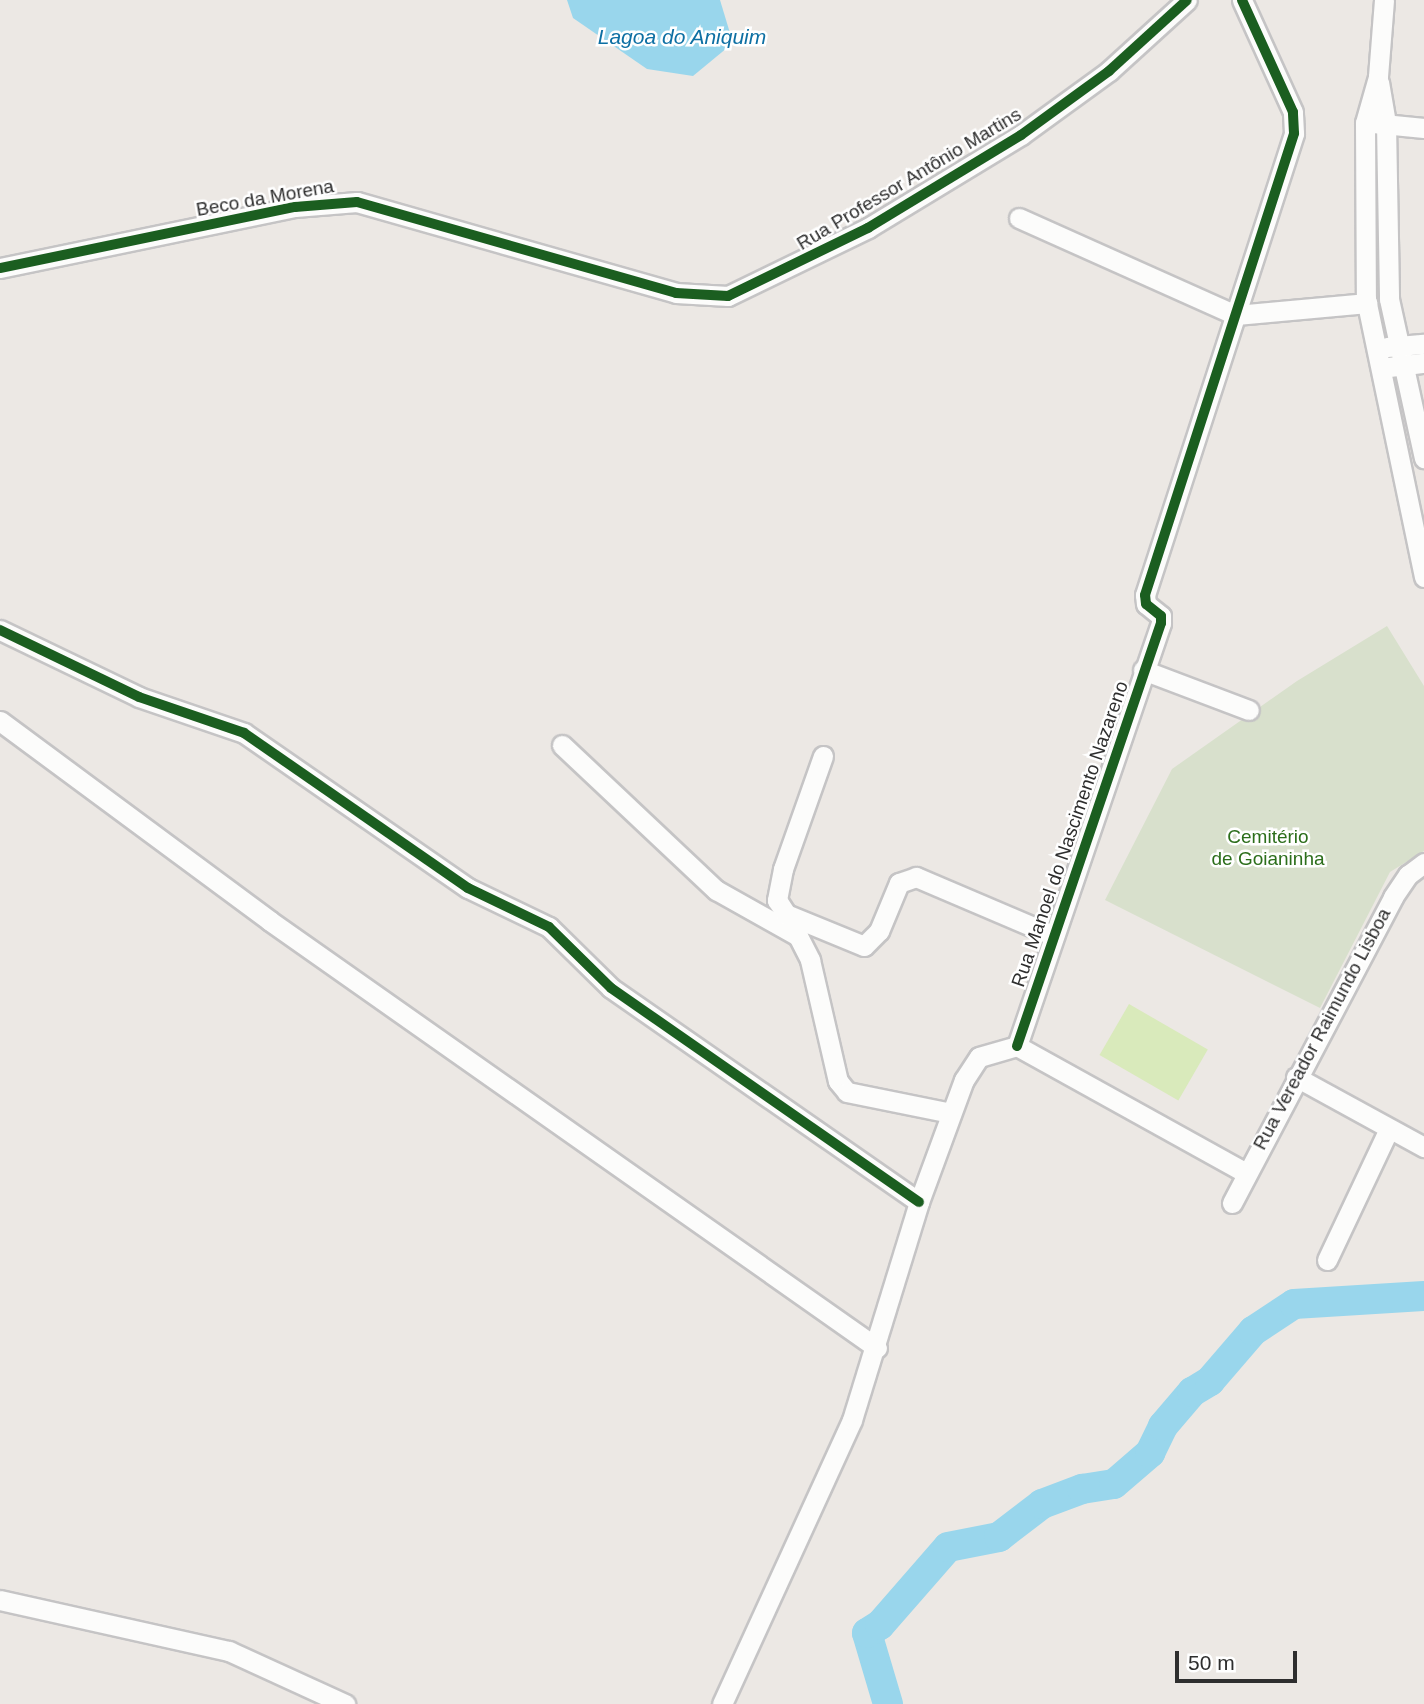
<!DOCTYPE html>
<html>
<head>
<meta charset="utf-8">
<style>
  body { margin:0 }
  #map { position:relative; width:1424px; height:1704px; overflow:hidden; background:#ece8e4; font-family:Helvetica,sans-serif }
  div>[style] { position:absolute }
  .cemetery>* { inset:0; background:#d8e0cc }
  .pitch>* { inset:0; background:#d9eabb; transform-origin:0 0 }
  .water>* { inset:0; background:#99d6ec }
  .river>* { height:30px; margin:-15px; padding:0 15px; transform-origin:15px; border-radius:15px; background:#99d6ec }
  .roads { filter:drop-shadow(2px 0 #c5c4c5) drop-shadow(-2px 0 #c5c4c5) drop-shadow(0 2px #c5c4c5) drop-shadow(0 -2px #c5c4c5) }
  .street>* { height:19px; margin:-9.5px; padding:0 9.5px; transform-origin:9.5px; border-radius:9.5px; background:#fcfcfb }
  .cycleway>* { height:10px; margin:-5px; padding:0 5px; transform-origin:5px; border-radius:5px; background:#1b5e20 }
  span { translate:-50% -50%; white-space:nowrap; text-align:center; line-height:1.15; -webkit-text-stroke:5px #fff; paint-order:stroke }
  .street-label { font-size:19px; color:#2e2e2e }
  .park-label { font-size:19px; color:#2c6e1b }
  .water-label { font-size:21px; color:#0d6fa3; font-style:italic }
  .scale { position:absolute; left:1175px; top:1651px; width:122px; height:32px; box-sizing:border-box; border:4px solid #2e2e2e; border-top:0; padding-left:9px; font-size:21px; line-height:24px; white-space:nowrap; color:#2e2e2e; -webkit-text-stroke:5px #fff; paint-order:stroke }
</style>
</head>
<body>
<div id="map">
  <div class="cemetery">
    <div style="clip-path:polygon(1387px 626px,1424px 686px,1424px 851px,1390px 872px,1320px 1008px,1105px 900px,1172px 769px,1297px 681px)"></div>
  </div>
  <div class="pitch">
    <div style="left:1129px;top:1004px;width:91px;height:59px;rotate:30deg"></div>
  </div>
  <div class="water">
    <div style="clip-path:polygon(567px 0,720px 0,733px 43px,693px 76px,647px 69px,573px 18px)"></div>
  </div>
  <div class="river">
    <div style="left:888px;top:1704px;width:74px;rotate:-106.5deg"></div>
    <div style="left:867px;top:1633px;width:15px;rotate:-32deg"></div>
    <div style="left:880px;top:1625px;width:103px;rotate:-48.9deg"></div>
    <div style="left:948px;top:1547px;width:52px;rotate:-11.1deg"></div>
    <div style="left:999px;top:1537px;width:54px;rotate:-37.5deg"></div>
    <div style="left:1042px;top:1504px;width:43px;rotate:-20.6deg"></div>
    <div style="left:1082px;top:1489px;width:32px;rotate:-9deg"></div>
    <div style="left:1114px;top:1484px;width:48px;rotate:-40.7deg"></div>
    <div style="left:1150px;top:1453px;width:30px;rotate:-64deg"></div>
    <div style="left:1163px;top:1426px;width:45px;rotate:-49.5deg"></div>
    <div style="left:1192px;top:1392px;width:21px;rotate:-31deg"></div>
    <div style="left:1210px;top:1381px;width:66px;rotate:-49.3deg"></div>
    <div style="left:1253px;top:1331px;width:49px;rotate:-33.4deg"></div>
    <div style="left:1294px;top:1304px;width:130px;rotate:-3.5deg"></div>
  </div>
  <div class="roads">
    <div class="street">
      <div style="left:1384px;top:0;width:77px;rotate:94.5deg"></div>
      <div style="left:1378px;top:77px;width:48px;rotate:105.8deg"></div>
      <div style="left:1365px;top:123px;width:176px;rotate:89.7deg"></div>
      <div style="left:1366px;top:299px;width:284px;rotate:78.2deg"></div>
      <div style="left:1379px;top:82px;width:42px;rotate:80.3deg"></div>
      <div style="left:1386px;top:123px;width:176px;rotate:89deg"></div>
      <div style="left:1389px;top:299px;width:163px;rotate:77.6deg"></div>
      <div style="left:1373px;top:123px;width:51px;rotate:5.6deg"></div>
      <div style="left:1019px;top:218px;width:238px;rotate:24.1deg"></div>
      <div style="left:1236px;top:315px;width:132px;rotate:-5.2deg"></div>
      <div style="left:0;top:268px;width:301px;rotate:-11.7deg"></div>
      <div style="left:295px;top:207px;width:62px;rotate:-4.6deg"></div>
      <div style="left:357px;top:202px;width:332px;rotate:15.9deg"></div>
      <div style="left:676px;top:293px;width:52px;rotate:3.3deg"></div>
      <div style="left:728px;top:296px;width:156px;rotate:-25.9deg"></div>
      <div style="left:868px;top:228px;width:179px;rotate:-31.3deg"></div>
      <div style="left:1021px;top:135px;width:109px;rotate:-36deg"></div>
      <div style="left:1109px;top:71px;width:105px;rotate:-42.3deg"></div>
      <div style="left:1387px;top:347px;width:37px;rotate:-5deg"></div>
      <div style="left:1389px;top:367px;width:35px;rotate:-7deg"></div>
      <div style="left:0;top:630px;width:154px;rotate:25.7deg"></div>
      <div style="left:139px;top:697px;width:111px;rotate:18.9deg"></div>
      <div style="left:244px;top:733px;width:272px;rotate:34.7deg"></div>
      <div style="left:468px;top:888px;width:90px;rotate:25.7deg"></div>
      <div style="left:549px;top:927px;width:87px;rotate:44.5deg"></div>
      <div style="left:611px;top:988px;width:375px;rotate:34.8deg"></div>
      <div style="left:1143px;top:670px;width:113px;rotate:20.7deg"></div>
      <div style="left:0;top:721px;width:336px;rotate:36.5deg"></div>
      <div style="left:270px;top:921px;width:742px;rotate:35.12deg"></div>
      <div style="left:562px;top:745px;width:212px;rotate:43.3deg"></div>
      <div style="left:716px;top:890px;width:94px;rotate:29.3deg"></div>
      <div style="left:798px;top:936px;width:27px;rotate:63deg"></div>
      <div style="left:810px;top:960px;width:124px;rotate:77deg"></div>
      <div style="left:838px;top:1081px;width:14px;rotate:51deg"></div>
      <div style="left:847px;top:1092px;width:106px;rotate:11.4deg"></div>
      <div style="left:823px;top:756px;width:120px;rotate:109.5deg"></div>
      <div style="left:783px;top:869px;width:32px;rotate:101deg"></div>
      <div style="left:777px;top:900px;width:17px;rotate:57deg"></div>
      <div style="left:786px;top:914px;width:84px;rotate:22.3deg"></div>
      <div style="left:864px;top:946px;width:21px;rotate:-45deg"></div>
      <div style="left:879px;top:931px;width:52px;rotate:-67.4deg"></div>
      <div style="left:899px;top:883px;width:18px;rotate:-19deg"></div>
      <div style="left:916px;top:877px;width:150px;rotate:23.1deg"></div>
      <div style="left:1017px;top:1046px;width:447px;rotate:-71.2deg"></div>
      <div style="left:1161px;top:623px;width:7px;rotate:-90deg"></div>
      <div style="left:1161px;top:616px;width:19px;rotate:-141deg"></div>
      <div style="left:1146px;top:604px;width:9px;rotate:-96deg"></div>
      <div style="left:1145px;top:595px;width:485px;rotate:-72.1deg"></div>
      <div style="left:1294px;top:133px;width:21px;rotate:-93deg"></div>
      <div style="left:1293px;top:112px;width:123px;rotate:-114.5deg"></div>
      <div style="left:1017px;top:1046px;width:262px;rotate:29deg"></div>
      <div style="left:1296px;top:1077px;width:146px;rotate:28.7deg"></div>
      <div style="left:1232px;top:1203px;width:346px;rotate:-62.2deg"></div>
      <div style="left:1393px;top:897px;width:27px;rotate:-56deg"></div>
      <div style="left:1408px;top:875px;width:20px;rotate:-37deg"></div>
      <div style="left:1327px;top:1260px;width:145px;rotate:-64.7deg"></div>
      <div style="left:0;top:1600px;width:235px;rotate:12.6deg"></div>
      <div style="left:229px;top:1651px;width:128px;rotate:24.6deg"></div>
      <div style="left:722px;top:1704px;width:312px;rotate:-65.4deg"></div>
      <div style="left:852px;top:1420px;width:228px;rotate:-72.9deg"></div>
      <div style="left:919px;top:1202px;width:130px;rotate:-69.8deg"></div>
      <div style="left:964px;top:1080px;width:27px;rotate:-57deg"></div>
      <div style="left:979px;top:1057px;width:40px;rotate:-16deg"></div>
    </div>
  </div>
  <div class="cycleway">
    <div style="left:0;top:268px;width:301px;rotate:-11.7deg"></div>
    <div style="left:295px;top:207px;width:62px;rotate:-4.6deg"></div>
    <div style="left:357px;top:202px;width:332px;rotate:15.9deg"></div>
    <div style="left:676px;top:293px;width:52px;rotate:3.3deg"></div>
    <div style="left:728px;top:296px;width:156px;rotate:-25.9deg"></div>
    <div style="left:868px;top:228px;width:179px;rotate:-31.3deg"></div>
    <div style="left:1021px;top:135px;width:109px;rotate:-36deg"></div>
    <div style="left:1109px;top:71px;width:105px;rotate:-42.3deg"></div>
    <div style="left:0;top:630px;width:154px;rotate:25.7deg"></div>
    <div style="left:139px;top:697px;width:111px;rotate:18.9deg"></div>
    <div style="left:244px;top:733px;width:272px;rotate:34.7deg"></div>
    <div style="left:468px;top:888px;width:90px;rotate:25.7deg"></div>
    <div style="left:549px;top:927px;width:87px;rotate:44.5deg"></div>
    <div style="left:611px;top:988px;width:375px;rotate:34.8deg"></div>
    <div style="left:1017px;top:1046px;width:447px;rotate:-71.2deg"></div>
    <div style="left:1161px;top:623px;width:7px;rotate:-90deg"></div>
    <div style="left:1161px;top:616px;width:19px;rotate:-141deg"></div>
    <div style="left:1146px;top:604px;width:9px;rotate:-96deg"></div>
    <div style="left:1145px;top:595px;width:485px;rotate:-72.1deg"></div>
    <div style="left:1294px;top:133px;width:21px;rotate:-93deg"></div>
    <div style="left:1293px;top:112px;width:123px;rotate:-114.5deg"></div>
  </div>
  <div class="street-label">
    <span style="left:909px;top:179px;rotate:-31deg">Rua Professor Antônio Martins</span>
    <span style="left:265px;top:198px;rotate:-10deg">Beco da Morena</span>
    <span style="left:1070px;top:834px;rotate:-71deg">Rua Manoel do Nascimento Nazareno</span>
    <span style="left:1322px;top:1029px;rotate:-62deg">Rua Vereador Raimundo Lisboa</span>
  </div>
  <div class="park-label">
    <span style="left:1268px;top:848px">Cemitério<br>de Goianinha</span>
  </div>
  <div class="water-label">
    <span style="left:682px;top:37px">Lagoa do Aniquim</span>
  </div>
  <div class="scale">50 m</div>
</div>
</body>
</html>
